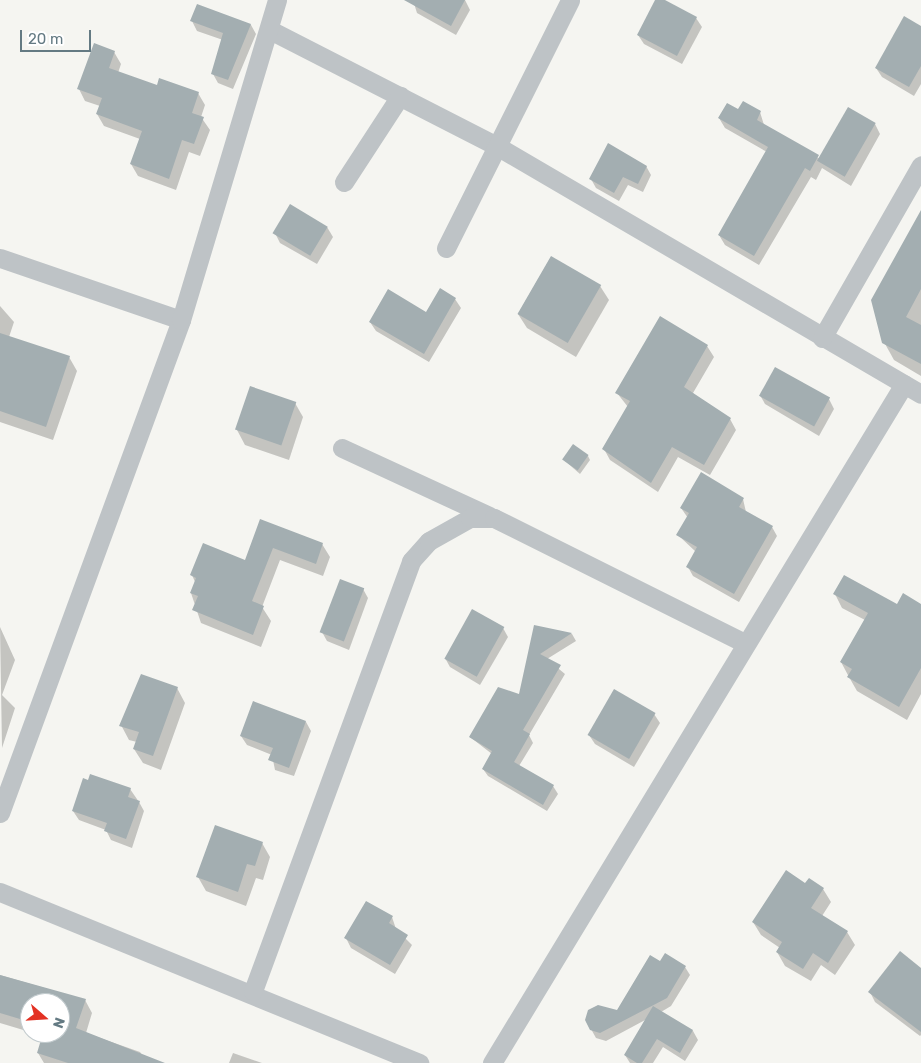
<!DOCTYPE html>
<html>
<head>
<meta charset="utf-8">
<style>
  body { margin:0 }
  #map { position:relative; width:921px; height:1063px; overflow:hidden; background:#f5f5f1; font-family:Rubik,sans-serif }
  div>[style] { position:absolute }
  .shadow>* { inset:0; background:#0003 }
  .building>* { inset:0; background:#a3aeb1; transform-origin:0 0 }
  .minor>* { height:19px; margin:-9.5px; padding:0 9.5px; transform-origin:9.5px; border-radius:9.5px; background:#bec3c6 }
  span { translate:-50% -50%; white-space:nowrap; text-align:center; line-height:1.15; -webkit-text-stroke:5px #fff; paint-order:stroke }
  .north { position:absolute; left:20px; top:993px; width:50px; height:50px; box-sizing:border-box; background:#fff; border:1px solid #c1cacd; border-radius:50%; rotate:109deg; font-size:14px; font-weight:700; line-height:20px; text-align:center; color:#647a83 }
  .north::after { content:''; display:block; margin:auto; width:18px; height:22px; background:#e33224; clip-path:polygon(50% 0,100% 100%,50% 72%,0 100%) }
  .scale { position:absolute; left:20px; top:30px; width:71px; height:22px; box-sizing:border-box; border:2px solid #647a83; border-top:0; padding-left:6px; font-size:15px; line-height:18px; white-space:nowrap; color:#647a83; -webkit-text-stroke:4px #fff; paint-order:stroke }
</style>
</head>
<body>
<div id="map">
  <div class="shadow">
    <div style="clip-path:polygon(413px 0,465px 0,470px 10px,456px 35px,417px 13px)"></div>
    <div style="clip-path:polygon(656px 0,696px 18px,702px 27px,682px 64px,644px 44px,638px 35px)"></div>
    <div style="clip-path:polygon(192px 21px,251px 25px,256px 34px,233px 89px,218px 83px,213px 74px,223px 40px,197px 31px)"></div>
    <div style="clip-path:polygon(921px 27px,921px 84px,914px 96px,882px 77px,876px 68px)"></div>
    <div style="clip-path:polygon(114px 52px,121px 64px,118px 73px,157px 87px,198px 93px,205px 105px,201px 117px,210px 130px,200px 156px,189px 152px,176px 190px,138px 176px,131px 164px,140px 139px,104px 126px,97px 114px,100px 106px,85px 101px,79px 89px)"></div>
    <div style="clip-path:polygon(738px 111px,760px 112px,764px 125px,820px 159px,875px 124px,880px 134px,851px 186px,822px 168px,816px 180px,811px 177px,759px 265px,725px 245px,719px 235px,767px 152px,725px 128px,719px 118px)"></div>
    <div style="clip-path:polygon(646px 166px,651px 175px,643px 192px,628px 185px,619px 201px,596px 188px,591px 179px)"></div>
    <div style="clip-path:polygon(921px 213px,921px 376px,894px 360px,884px 342px)"></div>
    <div style="clip-path:polygon(327px 227px,333px 237px,317px 264px,280px 243px,275px 233px)"></div>
    <div style="clip-path:polygon(551px 257px,600px 286px,609px 300px,576px 357px,527px 328px,518px 314px)"></div>
    <div style="clip-path:polygon(455px 299px,461px 308px,429px 362px,376px 331px,370px 322px,427px 314px)"></div>
    <div style="clip-path:polygon(0 306px,14px 322px,9px 337px,69px 357px,77px 371px,53px 440px,0 422px)"></div>
    <div style="clip-path:polygon(707px 346px,714px 357px,693px 393px,697px 400px,730px 419px,736px 430px,710px 475px,678px 457px,658px 492px,610px 460px,604px 449px,628px 407px,617px 393px)"></div>
    <div style="clip-path:polygon(760px 395px,829px 399px,834px 409px,819px 436px,765px 404px)"></div>
    <div style="clip-path:polygon(295px 403px,303px 417px,289px 460px,245px 445px,237px 430px)"></div>
    <div style="clip-path:polygon(588px 456px,590px 460px,580px 474px,564px 460px)"></div>
    <div style="clip-path:polygon(743px 499px,746px 512px,772px 527px,777px 536px,739px 602px,693px 576px,688px 567px,696px 552px,678px 535px,688px 518px,681px 508px)"></div>
    <div style="clip-path:polygon(261px 521px,322px 544px,330px 557px,323px 576px,280px 560px,262px 607px,271px 621px,261px 647px,201px 623px,191px 593px,195px 582px,192px 575px,246px 562px)"></div>
    <div style="clip-path:polygon(363px 589px,368px 598px,349px 650px,327px 641px,322px 632px)"></div>
    <div style="clip-path:polygon(835px 594px,897px 606px,921px 605px,921px 694px,907px 720px,857px 691px,849px 677px,841px 662px,865px 620px,842px 608px)"></div>
    <div style="clip-path:polygon(535px 626px,572px 634px,576px 641px,547px 659px,565px 674px,529px 735px,533px 743px,519px 766px,553px 786px,558px 794px,547px 811px,488px 776px,483px 769px,492px 754px,470px 737px,520px 696px)"></div>
    <div style="clip-path:polygon(0 627px,15px 660px,2px 695px,15px 708px,2px 748px)"></div>
    <div style="clip-path:polygon(503px 628px,508px 637px,480px 685px,450px 667px,445px 658px)"></div>
    <div style="clip-path:polygon(177px 688px,185px 703px,161px 770px,143px 763px,134px 749px,137px 742px,129px 740px,121px 725px)"></div>
    <div style="clip-path:polygon(654px 714px,660px 723px,634px 767px,595px 744px,589px 735px)"></div>
    <div style="clip-path:polygon(306px 722px,311px 731px,294px 776px,275px 770px,272px 755px,247px 745px,241px 736px)"></div>
    <div style="clip-path:polygon(89px 782px,130px 789px,139px 802px,144px 811px,132px 848px,111px 840px,106px 830px,79px 820px,73px 811px)"></div>
    <div style="clip-path:polygon(262px 843px,270px 857px,263px 880px,256px 878px,246px 906px,206px 891px,198px 877px)"></div>
    <div style="clip-path:polygon(806px 885px,823px 889px,831px 902px,822px 916px,847px 932px,855px 945px,835px 975px,821px 965px,811px 981px,785px 966px,777px 952px,780px 948px,761px 935px,753px 922px)"></div>
    <div style="clip-path:polygon(392px 917px,396px 929px,412px 945px,395px 974px,351px 948px,346px 938px)"></div>
    <div style="clip-path:polygon(661px 963px,685px 967px,690px 975px,671px 1006px,661px 1012px,693px 1031px,698px 1040px,685px 1061px,663px 1047px,653px 1063px,630px 1063px,625px 1055px,647px 1019px,606px 1041px,596px 1038px,586px 1020px,617px 1012px)"></div>
    <div style="clip-path:polygon(921px 969px,921px 1035px,920px 1036px,875px 1002px,870px 992px)"></div>
    <div style="clip-path:polygon(0 975px,85px 1000px,92px 1013px,86px 1033px,140px 1052px,148px 1063px,44px 1063px,38px 1053px,43px 1036px,33px 1033px,60px 1033px,60px 1003px,30px 1003px,30px 1032px,0 1023px)"></div>
    <div style="clip-path:polygon(233px 1053px,262px 1063px,229px 1063px)"></div>
  </div>
  <div class="building">
    <div style="clip-path:polygon(404px 0,465px 0,451px 26px)"></div>
    <div style="clip-path:polygon(655px 0,665px 0,697px 17px,677px 56px,637px 35px)"></div>
    <div style="clip-path:polygon(197px 4px,251px 24px,228px 80px,211px 74px,223px 33px,190px 21px)"></div>
    <div style="clip-path:polygon(904px 16px,921px 26px,921px 66px,909px 87px,875px 68px)"></div>
    <div style="clip-path:polygon(94px 43px,115px 51px,109px 68px,157px 85px,159px 78px,199px 92px,192px 113px,204px 117px,194px 144px,182px 140px,169px 179px,130px 164px,142px 131px,96px 114px,102px 98px,77px 89px)"></div>
    <div style="clip-path:polygon(743px 101px,761px 111px,757px 120px,819px 155px,810px 171px,805px 168px,754px 256px,718px 235px,768px 147px,718px 118px,727px 103px,738px 109px)"></div>
    <div style="left:848px;top:107px;width:32px;height:62px;rotate:30deg"></div>
    <div style="clip-path:polygon(608px 143px,647px 166px,638px 184px,623px 177px,614px 193px,589px 179px)"></div>
    <div style="left:290px;top:204px;width:44px;height:34px;rotate:31deg"></div>
    <div style="clip-path:polygon(921px 210px,921px 289px,906px 317px,921px 325px,921px 364px,882px 343px,871px 300px)"></div>
    <div style="left:551px;top:256px;width:58px;height:67px;rotate:30deg"></div>
    <div style="clip-path:polygon(440px 288px,456px 298px,424px 354px,369px 322px,388px 289px,426px 312px)"></div>
    <div style="clip-path:polygon(660px 316px,708px 345px,684px 387px,731px 418px,704px 465px,672px 447px,651px 483px,602px 449px,630px 401px,615px 393px)"></div>
    <div style="clip-path:polygon(0 333px,70px 356px,46px 427px,0 411px)"></div>
    <div style="left:775px;top:367px;width:63px;height:33px;rotate:29deg"></div>
    <div style="left:250px;top:386px;width:49px;height:46px;rotate:19deg"></div>
    <div style="left:573px;top:444px;width:19px;height:19px;rotate:35deg"></div>
    <div style="clip-path:polygon(701px 472px,744px 498px,739px 507px,773px 526px,734px 594px,686px 567px,697px 547px,676px 535px,689px 513px,680px 508px)"></div>
    <div style="clip-path:polygon(260px 519px,323px 543px,316px 564px,273px 548px,252px 601px,264px 606px,253px 635px,192px 610px,198px 596px,190px 593px,196px 578px,190px 575px,203px 543px,245px 560px)"></div>
    <div style="clip-path:polygon(844px 575px,897px 604px,903px 593px,921px 604px,921px 668px,899px 707px,847px 677px,852px 669px,840px 662px,868px 613px,833px 594px)"></div>
    <div style="left:340px;top:579px;width:26px;height:57px;rotate:21deg"></div>
    <div style="left:472px;top:609px;width:37px;height:57px;rotate:29deg"></div>
    <div style="clip-path:polygon(534px 625px,572px 633px,540px 654px,561px 665px,523px 730px,530px 734px,514px 762px,554px 785px,543px 805px,482px 769px,492px 751px,469px 737px,498px 687px,519px 694px)"></div>
    <div style="clip-path:polygon(141px 674px,178px 687px,153px 756px,133px 749px,139px 732px,119px 726px)"></div>
    <div style="left:614px;top:689px;width:48px;height:53px;rotate:30deg"></div>
    <div style="clip-path:polygon(253px 701px,306px 721px,289px 768px,268px 760px,273px 748px,240px 736px)"></div>
    <div style="clip-path:polygon(90px 774px,131px 788px,128px 797px,140px 801px,126px 839px,104px 831px,107px 823px,72px 811px,83px 778px,88px 780px)"></div>
    <div style="clip-path:polygon(215px 825px,263px 842px,255px 866px,247px 864px,238px 892px,196px 877px)"></div>
    <div style="clip-path:polygon(786px 870px,805px 883px,809px 878px,824px 888px,811px 908px,848px 931px,828px 963px,813px 953px,803px 969px,776px 952px,782px 942px,752px 922px)"></div>
    <div style="clip-path:polygon(366px 901px,393px 916px,389px 923px,408px 935px,390px 965px,344px 938px)"></div>
    <div style="clip-path:polygon(900px 951px,921px 968px,921px 1032px,868px 992px)"></div>
    <div style="clip-path:polygon(665px 953px,686px 966px,667px 998px,600px 1033px,590px 1030px,585px 1020px,588px 1010px,598px 1005px,617px 1010px,650px 955px,660px 961px)"></div>
    <div style="clip-path:polygon(0 975px,86px 999px,76px 1028px,165px 1063px,68px 1063px,37px 1053px,43px 1033px,60px 1033px,60px 1003px,30px 1003px,30px 1022px,0 1013px)"></div>
    <div style="clip-path:polygon(653px 1006px,693px 1030px,680px 1053px,657px 1039px,642px 1063px,637px 1063px,624px 1055px)"></div>
  </div>
  <div class="minor">
    <div style="left:270px;top:30px;width:253px;rotate:27.1deg"></div>
    <div style="left:495px;top:145px;width:493px;rotate:30.3deg"></div>
    <div style="left:344px;top:182px;width:103px;rotate:-56.9deg"></div>
    <div style="left:446px;top:248px;width:277px;rotate:-63.4deg"></div>
    <div style="left:0;top:258px;width:191px;rotate:18.9deg"></div>
    <div style="left:822px;top:338px;width:199px;rotate:-60.2deg"></div>
    <div style="left:342px;top:448px;width:162px;rotate:24.8deg"></div>
    <div style="left:0;top:813px;width:525px;rotate:-69.84deg"></div>
    <div style="left:181px;top:320px;width:334px;rotate:-73.3deg"></div>
    <div style="left:0;top:892px;width:453px;rotate:22.2deg"></div>
    <div style="left:253px;top:991px;width:458px;rotate:-69.8deg"></div>
    <div style="left:411px;top:561px;width:27px;rotate:-48deg"></div>
    <div style="left:429px;top:541px;width:47px;rotate:-29.3deg"></div>
    <div style="left:470px;top:518px;width:24px"></div>
    <div style="left:494px;top:518px;width:280px;rotate:26.5deg"></div>
    <div style="left:492px;top:1063px;width:794px;rotate:-58.75deg"></div>
  </div>
  <div class="north">N</div>
  <div class="scale">20 m</div>
</div>
</body>
</html>
